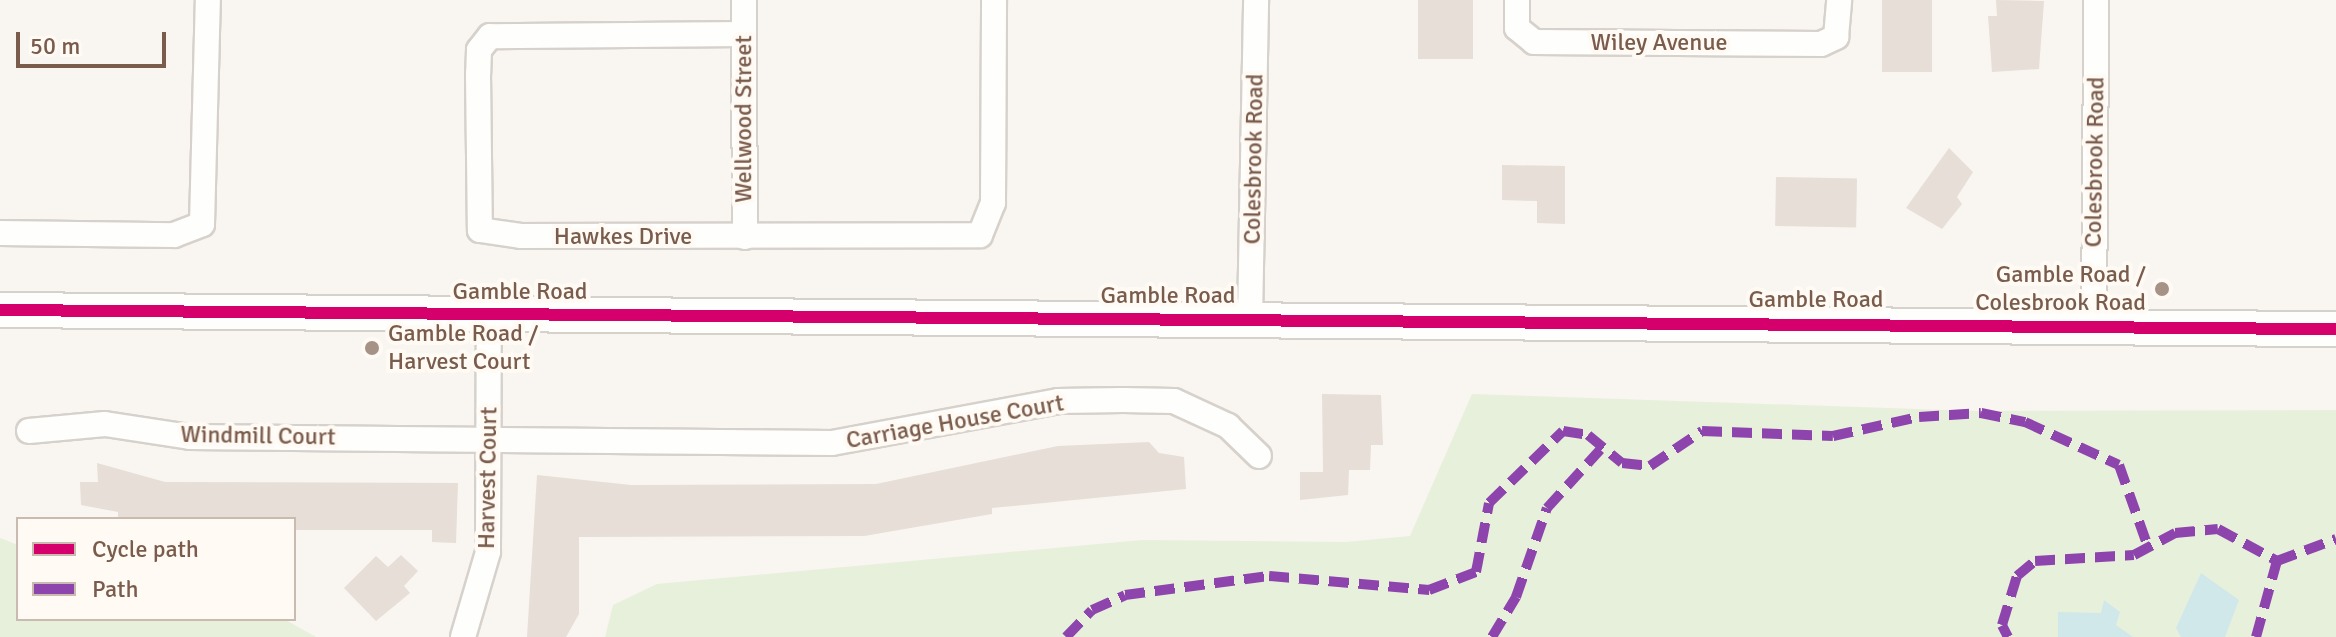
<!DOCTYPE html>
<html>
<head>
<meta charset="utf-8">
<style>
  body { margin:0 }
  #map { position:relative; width:2336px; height:637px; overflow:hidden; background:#f9f5f0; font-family:Signika,sans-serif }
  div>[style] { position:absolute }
  .green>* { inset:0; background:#e7f0db }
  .water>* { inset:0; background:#d0e8ea }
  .building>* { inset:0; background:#e6ded7; transform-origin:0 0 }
  .roads { filter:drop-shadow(2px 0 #d7d1cb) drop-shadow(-2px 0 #d7d1cb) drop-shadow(0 2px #d7d1cb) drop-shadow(0 -2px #d7d1cb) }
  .minor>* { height:24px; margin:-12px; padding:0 12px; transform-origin:12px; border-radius:12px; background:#fefefd }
  .secondary>* { height:34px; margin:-17px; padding:0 17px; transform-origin:17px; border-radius:17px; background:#fefefd }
  .quiet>* { height:10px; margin-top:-5px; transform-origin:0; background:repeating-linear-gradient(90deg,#8e44ad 0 20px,transparent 0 30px) }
  .cycleway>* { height:12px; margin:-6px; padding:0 6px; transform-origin:6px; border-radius:6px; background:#d6006c }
  .dots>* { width:22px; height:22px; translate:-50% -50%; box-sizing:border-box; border:4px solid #fffaf3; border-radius:50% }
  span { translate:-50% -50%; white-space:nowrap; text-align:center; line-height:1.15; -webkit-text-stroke:8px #fffaf3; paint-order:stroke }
  .street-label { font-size:24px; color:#7a5c4d }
  .poi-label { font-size:24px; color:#7a5c4d }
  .right { translate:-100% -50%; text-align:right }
  .left { translate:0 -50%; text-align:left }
  .legend { position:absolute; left:16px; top:517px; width:280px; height:104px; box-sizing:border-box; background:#fffaf3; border:2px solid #cabbb1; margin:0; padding:10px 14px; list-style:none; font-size:24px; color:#7a5c4d }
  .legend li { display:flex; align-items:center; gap:16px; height:40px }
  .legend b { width:40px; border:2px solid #cabbb1 }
  .scale { position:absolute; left:16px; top:32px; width:150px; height:36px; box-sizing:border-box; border:4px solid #7a5c4d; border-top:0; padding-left:10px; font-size:24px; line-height:28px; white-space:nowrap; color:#7a5c4d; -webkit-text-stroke:6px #fffaf3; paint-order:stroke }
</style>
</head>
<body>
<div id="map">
  <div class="green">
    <div style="clip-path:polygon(1472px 394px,1976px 411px,2336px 410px,2336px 637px,605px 637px,613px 605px,657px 584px,1142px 540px,1346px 542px,1410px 536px)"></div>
    <div style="clip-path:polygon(0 538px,18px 545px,18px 619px,284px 619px,316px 637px,0 637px)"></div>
  </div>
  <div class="water">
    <div style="clip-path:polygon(2201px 573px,2239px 600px,2225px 637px,2181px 637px,2176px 628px)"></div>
    <div style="clip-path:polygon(2104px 600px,2120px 612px,2116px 625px,2133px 637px,2058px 637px,2058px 612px,2101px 613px)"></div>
  </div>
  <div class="building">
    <div style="left:1418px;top:0;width:55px;height:59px"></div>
    <div style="left:1882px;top:0;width:50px;height:72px"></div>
    <div style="clip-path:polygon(1996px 0,2044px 1px,2039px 69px,1992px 72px,1988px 16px,1997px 16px)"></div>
    <div style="clip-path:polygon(1949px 148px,1973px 172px,1957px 197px,1962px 204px,1942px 229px,1906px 208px)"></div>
    <div style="clip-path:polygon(1502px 165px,1565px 166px,1565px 224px,1537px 223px,1537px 201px,1502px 200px)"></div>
    <div style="left:1776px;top:177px;width:81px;height:49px;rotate:1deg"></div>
    <div style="clip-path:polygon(1322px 394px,1381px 395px,1383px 445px,1371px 445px,1370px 470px,1349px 470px,1348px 495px,1300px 500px,1300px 472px,1323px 472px)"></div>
    <div style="clip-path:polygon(1149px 442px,1159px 453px,1184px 457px,1186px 489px,992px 508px,992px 514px,864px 536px,579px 537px,579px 614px,566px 637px,527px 637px,537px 475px,631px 485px,876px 484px,1058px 446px)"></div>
    <div style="clip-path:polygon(97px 463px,165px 482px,458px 483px,456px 543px,432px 542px,432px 530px,294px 530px,294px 519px,118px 519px,118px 512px,81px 505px,80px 482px,98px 482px)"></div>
    <div style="clip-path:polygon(401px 555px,418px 571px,404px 586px,410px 593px,376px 621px,344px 588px,376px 556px,388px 567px)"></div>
  </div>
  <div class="roads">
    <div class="minor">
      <div style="left:744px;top:0;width:237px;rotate:89.8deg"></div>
      <div style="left:1517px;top:0;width:28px;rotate:90deg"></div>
      <div style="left:1517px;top:28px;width:22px;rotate:39deg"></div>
      <div style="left:1534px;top:42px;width:287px;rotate:0.4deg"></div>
      <div style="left:1821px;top:44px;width:17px;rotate:-25deg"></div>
      <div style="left:1836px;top:37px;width:37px;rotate:-85deg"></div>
      <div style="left:744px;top:34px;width:254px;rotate:179.5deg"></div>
      <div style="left:490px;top:36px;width:18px;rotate:128deg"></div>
      <div style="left:479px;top:50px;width:24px;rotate:92deg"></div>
      <div style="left:478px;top:74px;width:156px;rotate:89.3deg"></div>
      <div style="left:480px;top:230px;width:41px;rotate:8.3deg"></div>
      <div style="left:521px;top:236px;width:459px;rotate:-0.1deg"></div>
      <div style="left:980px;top:235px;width:35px;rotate:-68deg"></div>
      <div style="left:993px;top:203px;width:203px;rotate:-89.7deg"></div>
      <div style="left:0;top:233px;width:174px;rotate:0.7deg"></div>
      <div style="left:174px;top:235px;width:30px;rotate:-21deg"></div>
      <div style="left:202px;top:224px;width:224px;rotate:-88.5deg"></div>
      <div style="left:1250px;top:319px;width:319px;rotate:-88.9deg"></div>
      <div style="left:2094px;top:324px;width:324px;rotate:-89.6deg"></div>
      <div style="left:29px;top:431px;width:76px;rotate:-5.3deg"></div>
      <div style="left:105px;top:424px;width:86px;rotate:8.7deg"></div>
      <div style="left:190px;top:437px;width:642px;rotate:0.54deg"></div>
      <div style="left:832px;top:443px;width:230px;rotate:-10.5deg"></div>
      <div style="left:1058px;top:401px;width:65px;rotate:-0.9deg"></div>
      <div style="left:1123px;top:400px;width:51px;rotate:1.1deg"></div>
      <div style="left:1174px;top:401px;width:60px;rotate:24.8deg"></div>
      <div style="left:1228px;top:426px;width:43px;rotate:44.1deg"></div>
      <div style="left:463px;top:637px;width:89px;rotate:-73.6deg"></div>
      <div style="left:488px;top:552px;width:238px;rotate:-89.8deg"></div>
    </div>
    <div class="secondary">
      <div style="left:0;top:310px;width:2336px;rotate:0.47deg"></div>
    </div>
  </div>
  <div class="quiet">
    <div style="left:2277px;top:561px;width:63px;rotate:-20.4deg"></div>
    <div style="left:1066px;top:637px;width:37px;rotate:-46deg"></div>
    <div style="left:1092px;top:610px;width:36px;rotate:-24deg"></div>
    <div style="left:1125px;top:595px;width:145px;rotate:-7.5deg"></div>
    <div style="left:1269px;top:576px;width:161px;rotate:5deg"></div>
    <div style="left:1429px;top:590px;width:50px;rotate:-21deg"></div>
    <div style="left:1476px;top:572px;width:70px;rotate:-79.3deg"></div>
    <div style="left:1489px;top:503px;width:103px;rotate:-44.2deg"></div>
    <div style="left:1563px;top:431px;width:25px;rotate:9deg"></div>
    <div style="left:1588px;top:435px;width:44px;rotate:39.5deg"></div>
    <div style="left:1622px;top:463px;width:28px;rotate:6deg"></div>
    <div style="left:1650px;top:466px;width:63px;rotate:-33.9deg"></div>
    <div style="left:1702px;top:431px;width:131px;rotate:2.2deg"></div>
    <div style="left:1833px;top:436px;width:88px;rotate:-12.5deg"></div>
    <div style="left:1919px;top:417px;width:62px;rotate:-3.7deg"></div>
    <div style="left:1981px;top:413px;width:45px;rotate:11.6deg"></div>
    <div style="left:2025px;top:422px;width:103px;rotate:24.6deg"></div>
    <div style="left:2119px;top:465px;width:87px;rotate:70.5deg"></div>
    <div style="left:1492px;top:637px;width:47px;rotate:-59deg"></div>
    <div style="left:1516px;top:597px;width:94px;rotate:-70.8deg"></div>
    <div style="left:1547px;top:508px;width:79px;rotate:-47.6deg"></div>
    <div style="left:2008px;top:637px;width:13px;rotate:-117deg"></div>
    <div style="left:2002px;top:625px;width:51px;rotate:-73deg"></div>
    <div style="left:2017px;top:576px;width:23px;rotate:-40deg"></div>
    <div style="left:2035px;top:561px;width:99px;rotate:-3.5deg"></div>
    <div style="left:2134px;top:555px;width:47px;rotate:-28.2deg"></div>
    <div style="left:2175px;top:533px;width:43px;rotate:-5.3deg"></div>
    <div style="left:2218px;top:529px;width:67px;rotate:28.5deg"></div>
    <div style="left:2256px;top:637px;width:79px;rotate:-74.6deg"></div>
  </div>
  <div class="cycleway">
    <div style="left:0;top:310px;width:2336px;rotate:0.47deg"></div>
  </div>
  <div class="dots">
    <div style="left:2162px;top:289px;background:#a69286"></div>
    <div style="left:372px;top:348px;background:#a69286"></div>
  </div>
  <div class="street-label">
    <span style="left:1659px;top:43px">Wiley Avenue</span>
    <span style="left:744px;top:119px;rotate:-90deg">Wellwood Street</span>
    <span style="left:1254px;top:159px;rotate:-89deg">Colesbrook Road</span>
    <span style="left:2095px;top:162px;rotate:-89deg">Colesbrook Road</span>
    <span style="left:623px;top:237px">Hawkes Drive</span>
    <span style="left:520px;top:292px">Gamble Road</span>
    <span style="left:1168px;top:296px">Gamble Road</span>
    <span style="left:1816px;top:300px">Gamble Road</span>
    <span style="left:955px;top:422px;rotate:-10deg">Carriage House Court</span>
    <span style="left:258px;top:436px;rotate:1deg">Windmill Court</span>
    <span style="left:488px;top:478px;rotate:-89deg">Harvest Court</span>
  </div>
  <div class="poi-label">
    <span class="right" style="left:2146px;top:289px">Gamble Road /<br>Colesbrook Road</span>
    <span class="left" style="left:388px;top:348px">Gamble Road /<br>Harvest Court</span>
  </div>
  <ul class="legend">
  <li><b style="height:10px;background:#d6006c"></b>Cycle path</li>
  <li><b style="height:10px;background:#8e44ad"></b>Path</li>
  </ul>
  <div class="scale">50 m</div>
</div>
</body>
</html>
